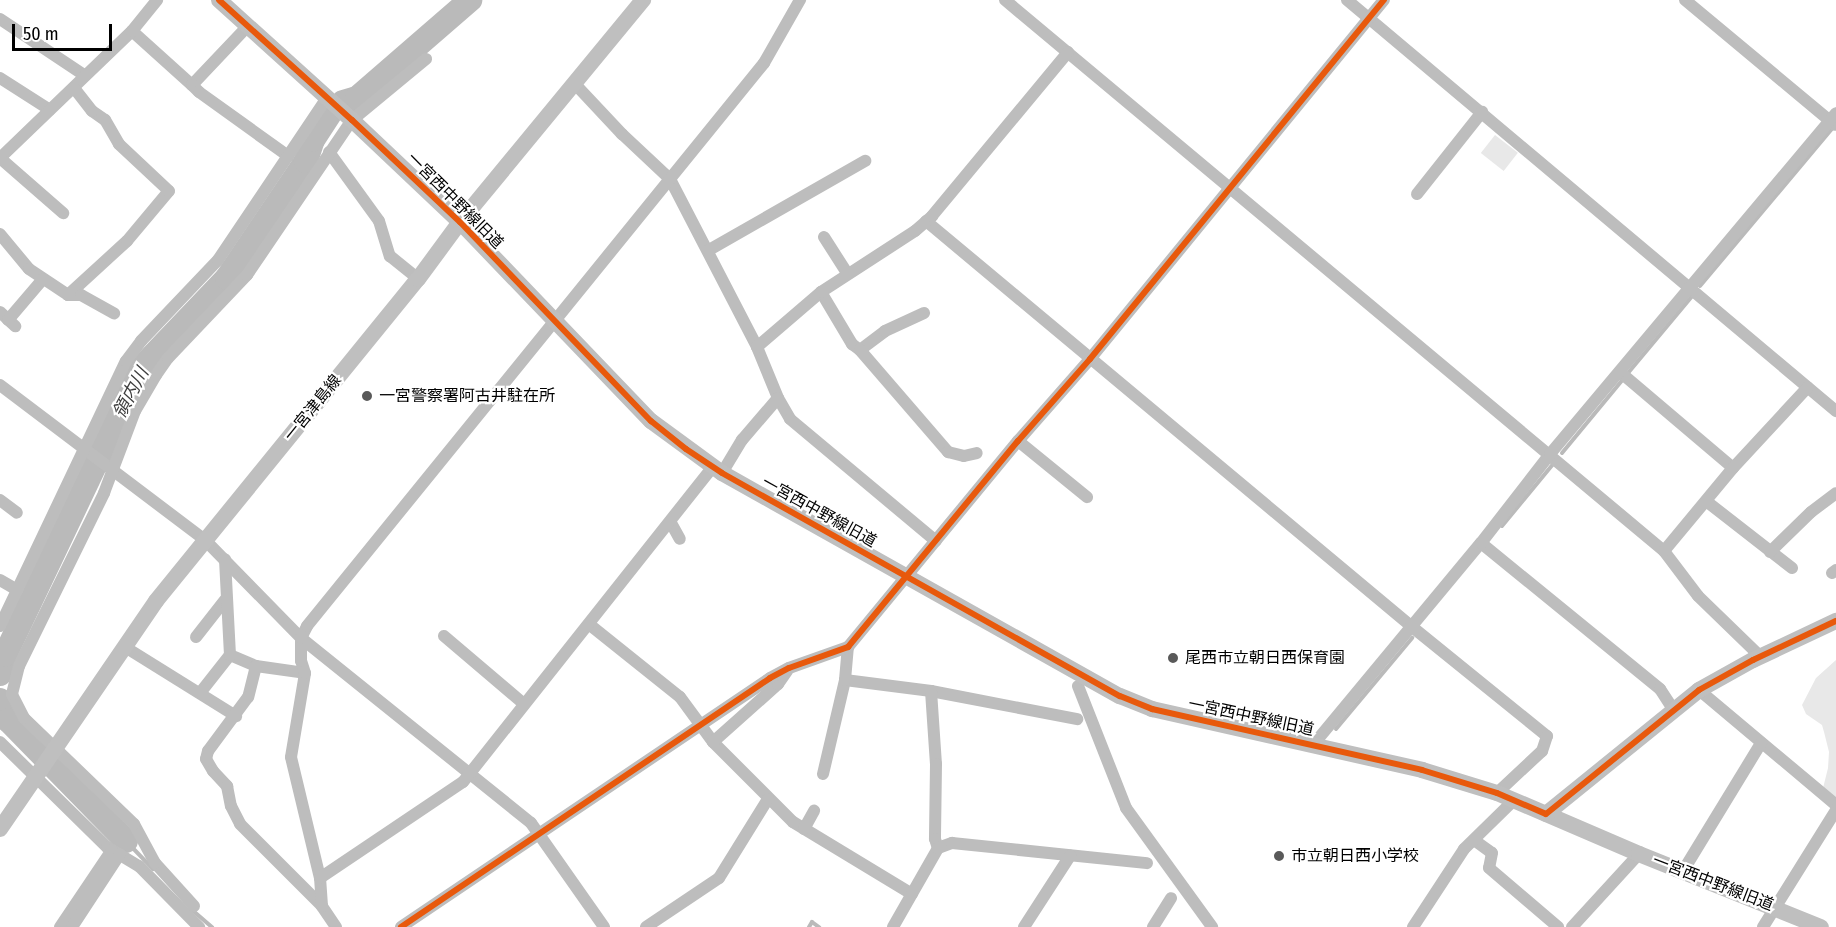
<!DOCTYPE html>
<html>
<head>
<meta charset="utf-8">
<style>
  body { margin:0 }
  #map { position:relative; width:1836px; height:927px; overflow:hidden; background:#fff; font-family:"Fira Sans Condensed","Noto Sans JP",sans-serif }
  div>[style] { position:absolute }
  .green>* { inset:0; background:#e8e8e8; transform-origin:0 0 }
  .stream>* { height:4px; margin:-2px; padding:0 2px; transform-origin:2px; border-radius:2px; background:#bababa }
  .river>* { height:24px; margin:-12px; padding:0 12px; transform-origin:12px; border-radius:12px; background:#bababa }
  .street>* { height:12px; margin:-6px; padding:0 6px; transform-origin:6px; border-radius:6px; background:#bdbdbd }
  .secondary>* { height:16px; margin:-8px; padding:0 8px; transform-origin:8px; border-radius:8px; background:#bfbfbf }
  .cycleway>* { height:6px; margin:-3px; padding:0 3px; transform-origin:3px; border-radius:3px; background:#e8590c }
  .dots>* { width:16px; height:16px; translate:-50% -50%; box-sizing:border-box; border:3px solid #fff; border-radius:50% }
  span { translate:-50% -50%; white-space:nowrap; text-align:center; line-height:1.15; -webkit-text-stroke:4.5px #fff; paint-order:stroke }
  .street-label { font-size:16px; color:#000 }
  .poi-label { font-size:16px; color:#000 }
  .left { translate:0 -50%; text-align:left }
  .water-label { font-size:18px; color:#3e3e3e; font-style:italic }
  .scale { position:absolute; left:12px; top:24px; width:100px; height:27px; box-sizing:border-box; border:3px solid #000; border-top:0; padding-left:8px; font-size:18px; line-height:21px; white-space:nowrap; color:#000; -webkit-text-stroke:4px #fff; paint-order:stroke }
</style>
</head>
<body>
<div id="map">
  <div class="green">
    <div style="left:1495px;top:135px;width:29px;height:23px;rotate:38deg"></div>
    <div style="clip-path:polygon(1836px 660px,1836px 804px,1822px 792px,1828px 768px,1829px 752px,1824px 732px,1822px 725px,1806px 714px,1802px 705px,1816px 678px)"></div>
  </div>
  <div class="stream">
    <div style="left:1700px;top:286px;width:204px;rotate:-50deg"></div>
    <div style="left:1628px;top:373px;width:102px;rotate:-50.2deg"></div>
    <div style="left:1562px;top:453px;width:97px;rotate:-50.4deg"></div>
    <div style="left:1502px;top:526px;width:82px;rotate:-50.5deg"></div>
    <div style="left:1336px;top:729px;width:119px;rotate:-50.1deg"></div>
    <div style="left:119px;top:850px;width:11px;rotate:-52deg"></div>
    <div style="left:126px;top:841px;width:39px;rotate:46deg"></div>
    <div style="left:191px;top:909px;width:28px;rotate:41deg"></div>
    <div style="left:809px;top:927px;width:6px;rotate:-59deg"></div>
    <div style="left:812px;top:922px;width:9px;rotate:36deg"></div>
  </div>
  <div class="river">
    <div style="left:343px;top:102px;width:15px;rotate:-16deg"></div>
    <div style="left:357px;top:98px;width:150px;rotate:-40.9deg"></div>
    <div style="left:0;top:674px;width:20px;rotate:-75deg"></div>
    <div style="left:5px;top:655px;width:318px;rotate:-64.6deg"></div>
    <div style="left:141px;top:368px;width:124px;rotate:-46.3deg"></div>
    <div style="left:227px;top:278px;width:141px;rotate:-56deg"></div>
    <div style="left:306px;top:161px;width:22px;rotate:-72deg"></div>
    <div style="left:313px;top:140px;width:31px;rotate:-57deg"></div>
    <div style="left:0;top:700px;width:22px;rotate:68deg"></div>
    <div style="left:8px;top:720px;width:169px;rotate:45.7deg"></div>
  </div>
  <div class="street">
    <div style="left:1005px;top:0;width:859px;rotate:39.9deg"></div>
    <div style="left:1664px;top:551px;width:56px;rotate:52.9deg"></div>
    <div style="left:1698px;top:596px;width:88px;rotate:44.1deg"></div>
    <div style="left:1347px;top:0;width:639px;rotate:40.05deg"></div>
    <div style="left:1685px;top:0;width:195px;rotate:39.8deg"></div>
    <div style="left:0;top:19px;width:101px;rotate:33.7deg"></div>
    <div style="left:132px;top:31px;width:81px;rotate:42deg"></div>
    <div style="left:192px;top:85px;width:81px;rotate:-46.5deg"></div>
    <div style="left:0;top:78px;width:59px;rotate:32.6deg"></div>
    <div style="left:575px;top:84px;width:69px;rotate:46.8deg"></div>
    <div style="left:622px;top:134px;width:66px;rotate:43.2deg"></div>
    <div style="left:670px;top:179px;width:189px;rotate:62.6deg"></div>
    <div style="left:757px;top:347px;width:55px;rotate:67.6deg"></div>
    <div style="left:778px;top:398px;width:24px;rotate:60deg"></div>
    <div style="left:790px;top:419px;width:190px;rotate:39.9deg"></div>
    <div style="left:192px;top:85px;width:10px;rotate:45deg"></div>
    <div style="left:199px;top:92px;width:110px;rotate:35.7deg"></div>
    <div style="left:329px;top:152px;width:85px;rotate:54.1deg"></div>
    <div style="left:379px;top:221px;width:37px;rotate:73deg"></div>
    <div style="left:390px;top:256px;width:36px;rotate:39deg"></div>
    <div style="left:0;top:158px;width:183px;rotate:-43.9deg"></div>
    <div style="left:132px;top:31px;width:40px;rotate:-51deg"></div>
    <div style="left:0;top:158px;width:84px;rotate:41.1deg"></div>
    <div style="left:1417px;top:194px;width:105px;rotate:-51.6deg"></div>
    <div style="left:926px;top:221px;width:632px;rotate:39.86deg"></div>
    <div style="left:1411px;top:626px;width:175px;rotate:39deg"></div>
    <div style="left:1547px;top:736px;width:16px;rotate:108deg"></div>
    <div style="left:1542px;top:751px;width:62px;rotate:137deg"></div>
    <div style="left:0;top:234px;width:45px;rotate:50.4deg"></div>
    <div style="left:29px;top:269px;width:47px;rotate:33.7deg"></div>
    <div style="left:68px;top:295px;width:80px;rotate:-42.5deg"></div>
    <div style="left:127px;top:241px;width:65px;rotate:-50deg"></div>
    <div style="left:169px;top:191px;width:69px;rotate:-136.8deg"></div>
    <div style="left:119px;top:144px;width:28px;rotate:-120deg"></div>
    <div style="left:105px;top:120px;width:16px;rotate:-145deg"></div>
    <div style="left:92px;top:111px;width:29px;rotate:-128deg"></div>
    <div style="left:824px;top:237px;width:43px;rotate:57.4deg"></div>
    <div style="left:709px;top:250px;width:180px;rotate:-29.7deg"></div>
    <div style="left:821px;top:292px;width:61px;rotate:59.2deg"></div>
    <div style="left:852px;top:344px;width:10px;rotate:37deg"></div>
    <div style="left:860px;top:350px;width:31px;rotate:-37deg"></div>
    <div style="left:885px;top:331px;width:43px;rotate:-24.8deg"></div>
    <div style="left:68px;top:295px;width:13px"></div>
    <div style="left:81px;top:295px;width:38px;rotate:29deg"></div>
    <div style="left:0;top:312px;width:21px;rotate:43deg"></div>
    <div style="left:8px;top:320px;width:54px;rotate:-49.5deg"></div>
    <div style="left:757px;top:347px;width:84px;rotate:-40.7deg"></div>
    <div style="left:821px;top:292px;width:112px;rotate:-33deg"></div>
    <div style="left:915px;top:231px;width:23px;rotate:-41deg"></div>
    <div style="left:932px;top:216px;width:213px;rotate:-50.3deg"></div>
    <div style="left:860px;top:350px;width:135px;rotate:49.2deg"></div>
    <div style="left:948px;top:452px;width:16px;rotate:14deg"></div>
    <div style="left:964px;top:456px;width:13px;rotate:-13deg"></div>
    <div style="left:1620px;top:372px;width:148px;rotate:40.3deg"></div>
    <div style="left:0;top:385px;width:257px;rotate:37.1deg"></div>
    <div style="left:205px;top:540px;width:137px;rotate:45.6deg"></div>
    <div style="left:301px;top:638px;width:295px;rotate:38.8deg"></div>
    <div style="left:531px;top:823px;width:127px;rotate:54.9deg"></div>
    <div style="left:1018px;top:441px;width:89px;rotate:39.1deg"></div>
    <div style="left:722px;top:473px;width:39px;rotate:-59deg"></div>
    <div style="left:742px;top:440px;width:55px;rotate:-49.4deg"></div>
    <div style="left:0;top:500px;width:21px;rotate:37deg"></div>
    <div style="left:1706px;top:501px;width:109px;rotate:37.9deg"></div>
    <div style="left:671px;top:523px;width:18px;rotate:61deg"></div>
    <div style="left:1481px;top:543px;width:231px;rotate:39.2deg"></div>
    <div style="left:1660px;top:689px;width:24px;rotate:57deg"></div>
    <div style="left:1664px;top:551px;width:108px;rotate:-50.3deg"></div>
    <div style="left:1733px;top:468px;width:110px;rotate:-47.2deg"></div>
    <div style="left:1770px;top:552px;width:57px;rotate:-44.3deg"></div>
    <div style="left:1811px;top:512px;width:31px;rotate:-37deg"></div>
    <div style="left:1832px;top:573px;width:5px;rotate:-37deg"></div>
    <div style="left:0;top:580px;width:20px;rotate:30deg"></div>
    <div style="left:590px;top:625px;width:115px;rotate:38.7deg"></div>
    <div style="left:680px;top:697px;width:56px;rotate:53.7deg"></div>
    <div style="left:713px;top:742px;width:113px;rotate:45deg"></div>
    <div style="left:793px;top:822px;width:139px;rotate:31.2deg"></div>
    <div style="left:0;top:626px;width:293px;rotate:-64.6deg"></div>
    <div style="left:126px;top:361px;width:25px;rotate:-53deg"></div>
    <div style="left:141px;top:341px;width:112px;rotate:-46.5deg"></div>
    <div style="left:218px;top:260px;width:195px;rotate:-56.1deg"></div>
    <div style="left:444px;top:636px;width:105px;rotate:40.4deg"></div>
    <div style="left:196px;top:637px;width:47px;rotate:-51.9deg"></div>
    <div style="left:125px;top:647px;width:131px;rotate:31.9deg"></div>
    <div style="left:230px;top:655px;width:28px;rotate:23deg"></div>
    <div style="left:256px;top:666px;width:49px;rotate:8.1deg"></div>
    <div style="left:256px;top:666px;width:32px;rotate:104deg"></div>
    <div style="left:248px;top:697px;width:67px;rotate:126.5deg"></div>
    <div style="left:208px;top:751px;width:8px;rotate:104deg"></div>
    <div style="left:206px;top:759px;width:14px;rotate:60deg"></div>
    <div style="left:213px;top:771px;width:21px;rotate:47deg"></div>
    <div style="left:227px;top:786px;width:20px;rotate:79deg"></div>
    <div style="left:231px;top:806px;width:20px;rotate:63deg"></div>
    <div style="left:240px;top:824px;width:116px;rotate:45deg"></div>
    <div style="left:845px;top:680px;width:87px;rotate:7.3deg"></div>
    <div style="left:931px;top:691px;width:149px;rotate:10.9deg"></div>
    <div style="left:1078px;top:686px;width:131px;rotate:68.5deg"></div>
    <div style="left:1126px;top:808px;width:147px;rotate:54.1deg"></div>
    <div style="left:1699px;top:690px;width:179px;rotate:40deg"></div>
    <div style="left:931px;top:691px;width:73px;rotate:86.1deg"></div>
    <div style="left:936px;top:764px;width:75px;rotate:90.8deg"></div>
    <div style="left:935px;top:839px;width:9px;rotate:72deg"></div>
    <div style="left:200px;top:693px;width:48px;rotate:-51.7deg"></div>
    <div style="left:230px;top:655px;width:96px;rotate:-93deg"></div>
    <div style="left:0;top:742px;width:150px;rotate:44.5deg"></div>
    <div style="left:107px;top:847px;width:37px;rotate:31deg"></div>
    <div style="left:139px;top:866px;width:86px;rotate:45.5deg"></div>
    <div style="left:713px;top:742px;width:87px;rotate:-41.7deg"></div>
    <div style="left:778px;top:684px;width:16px;rotate:-55deg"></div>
    <div style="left:1313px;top:745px;width:263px;rotate:-50.3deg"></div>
    <div style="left:1481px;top:543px;width:113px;rotate:-52.2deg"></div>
    <div style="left:1550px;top:454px;width:445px;rotate:-50deg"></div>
    <div style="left:823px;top:774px;width:97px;rotate:-76.8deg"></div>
    <div style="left:845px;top:680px;width:33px;rotate:-85deg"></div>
    <div style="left:804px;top:829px;width:21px;rotate:-61deg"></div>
    <div style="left:1474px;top:840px;width:22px;rotate:36deg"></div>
    <div style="left:1492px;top:853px;width:15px;rotate:101deg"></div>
    <div style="left:1489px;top:868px;width:91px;rotate:40.5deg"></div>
    <div style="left:1683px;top:871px;width:150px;rotate:-58.6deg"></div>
    <div style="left:320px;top:878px;width:124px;rotate:-103.5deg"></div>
    <div style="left:291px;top:757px;width:85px;rotate:-80.5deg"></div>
    <div style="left:305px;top:673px;width:13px;rotate:-108deg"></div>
    <div style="left:301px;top:661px;width:23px;rotate:-90deg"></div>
    <div style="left:301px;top:638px;width:13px;rotate:-63deg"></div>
    <div style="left:307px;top:626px;width:725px;rotate:-50.93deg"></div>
    <div style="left:764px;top:63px;width:73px;rotate:-60.3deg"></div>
    <div style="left:194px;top:906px;width:58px;rotate:-132.2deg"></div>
    <div style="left:155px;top:863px;width:44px;rotate:-118.3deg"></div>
    <div style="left:134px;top:824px;width:153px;rotate:-136.1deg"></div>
    <div style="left:24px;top:718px;width:27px;rotate:-117deg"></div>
    <div style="left:12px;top:694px;width:29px;rotate:-76deg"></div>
    <div style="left:19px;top:666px;width:193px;rotate:-63.8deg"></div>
    <div style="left:104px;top:493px;width:88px;rotate:-69.3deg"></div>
    <div style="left:135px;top:411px;width:42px;rotate:-59.7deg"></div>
    <div style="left:156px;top:375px;width:21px;rotate:-55deg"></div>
    <div style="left:168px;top:358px;width:115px;rotate:-46.4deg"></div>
    <div style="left:247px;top:275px;width:187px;rotate:-55.9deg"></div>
    <div style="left:352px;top:120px;width:96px;rotate:-39.5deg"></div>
    <div style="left:60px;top:927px;width:93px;rotate:-56deg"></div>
    <div style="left:72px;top:927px;width:87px;rotate:-56.7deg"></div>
    <div style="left:336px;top:927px;width:25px;rotate:-124deg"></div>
    <div style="left:322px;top:906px;width:28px;rotate:-94deg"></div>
    <div style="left:320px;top:878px;width:172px;rotate:-33.9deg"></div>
    <div style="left:463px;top:782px;width:402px;rotate:-51.6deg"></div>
    <div style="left:401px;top:927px;width:445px;rotate:-34deg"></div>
    <div style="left:770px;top:678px;width:21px;rotate:-28deg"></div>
    <div style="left:789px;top:668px;width:63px;rotate:-19.6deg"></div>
    <div style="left:848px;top:647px;width:267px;rotate:-50.5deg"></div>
    <div style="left:1018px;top:441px;width:109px;rotate:-48.7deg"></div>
    <div style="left:1090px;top:359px;width:464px;rotate:-50.7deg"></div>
    <div style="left:646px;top:927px;width:88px;rotate:-33.9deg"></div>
    <div style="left:719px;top:878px;width:93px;rotate:-58.2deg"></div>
    <div style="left:893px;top:927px;width:91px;rotate:-60.3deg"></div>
    <div style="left:938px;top:848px;width:15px;rotate:-20deg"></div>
    <div style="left:952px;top:843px;width:196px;rotate:5.9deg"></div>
    <div style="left:1024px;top:927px;width:85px;rotate:-57.1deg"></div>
    <div style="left:1153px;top:927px;width:34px;rotate:-58deg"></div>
    <div style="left:1413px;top:927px;width:93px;rotate:-56.8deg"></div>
    <div style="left:1464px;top:849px;width:69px;rotate:-44.4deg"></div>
    <div style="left:1572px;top:927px;width:99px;rotate:-47.5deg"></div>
    <div style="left:1763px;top:927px;width:138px;rotate:-58deg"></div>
  </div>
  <div class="secondary">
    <div style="left:219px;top:0;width:179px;rotate:42.1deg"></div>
    <div style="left:352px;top:120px;width:149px;rotate:43.4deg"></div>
    <div style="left:460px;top:222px;width:276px;rotate:46.2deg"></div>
    <div style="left:651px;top:421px;width:88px;rotate:36.2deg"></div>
    <div style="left:722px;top:473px;width:456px;rotate:29.3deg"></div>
    <div style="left:1120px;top:696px;width:35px;rotate:22deg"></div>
    <div style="left:1152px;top:709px;width:277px;rotate:12.7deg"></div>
    <div style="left:1422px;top:770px;width:78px;rotate:17deg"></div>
    <div style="left:1497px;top:793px;width:155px;rotate:23.2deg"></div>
    <div style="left:1639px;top:854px;width:196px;rotate:21.9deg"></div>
    <div style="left:1546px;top:814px;width:197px;rotate:-39deg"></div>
    <div style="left:1699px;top:690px;width:62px;rotate:-29.1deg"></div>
    <div style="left:1753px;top:660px;width:92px;rotate:-25.2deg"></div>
    <div style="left:0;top:829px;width:276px;rotate:-55.6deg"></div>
    <div style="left:156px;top:601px;width:415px;rotate:-50.9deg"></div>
    <div style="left:418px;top:279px;width:71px;rotate:-53.6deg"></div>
    <div style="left:460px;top:222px;width:288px;rotate:-50.5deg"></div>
  </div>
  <div class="cycleway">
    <div style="left:219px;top:0;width:179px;rotate:42.1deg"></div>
    <div style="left:352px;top:120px;width:149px;rotate:43.4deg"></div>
    <div style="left:460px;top:222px;width:276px;rotate:46.2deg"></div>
    <div style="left:651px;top:421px;width:45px;rotate:38.7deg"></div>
    <div style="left:686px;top:449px;width:43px;rotate:33.7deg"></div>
    <div style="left:722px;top:473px;width:456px;rotate:29.3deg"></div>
    <div style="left:1120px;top:696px;width:35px;rotate:22deg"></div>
    <div style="left:1152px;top:709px;width:277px;rotate:12.7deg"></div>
    <div style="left:1422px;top:770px;width:78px;rotate:17deg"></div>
    <div style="left:1497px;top:793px;width:53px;rotate:23.2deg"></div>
    <div style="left:1546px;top:814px;width:197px;rotate:-39deg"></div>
    <div style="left:1699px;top:690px;width:62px;rotate:-29.1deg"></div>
    <div style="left:1753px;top:660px;width:92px;rotate:-25.2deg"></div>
    <div style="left:401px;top:927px;width:445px;rotate:-34deg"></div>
    <div style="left:770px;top:678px;width:21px;rotate:-28deg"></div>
    <div style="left:789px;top:668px;width:63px;rotate:-19.6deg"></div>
    <div style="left:848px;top:647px;width:267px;rotate:-50.5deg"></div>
    <div style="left:1018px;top:441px;width:109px;rotate:-48.7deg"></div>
    <div style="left:1090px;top:359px;width:464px;rotate:-50.7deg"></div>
  </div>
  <div class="dots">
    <div style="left:367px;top:396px;background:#595959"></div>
    <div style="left:1173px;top:658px;background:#595959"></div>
    <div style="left:1279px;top:856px;background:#595959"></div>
  </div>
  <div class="street-label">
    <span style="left:455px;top:201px;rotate:45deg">一宮西中野線旧道</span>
    <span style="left:313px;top:408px;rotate:-51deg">一宮津島線</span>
    <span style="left:819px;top:512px;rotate:29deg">一宮西中野線旧道</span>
    <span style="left:1251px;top:717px;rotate:12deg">一宮西中野線旧道</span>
    <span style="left:1713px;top:883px;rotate:21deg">一宮西中野線旧道</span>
  </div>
  <div class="poi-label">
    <span class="left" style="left:379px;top:396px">一宮警察署阿古井駐在所</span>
    <span class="left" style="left:1185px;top:658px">尾西市立朝日西保育園</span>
    <span class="left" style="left:1291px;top:856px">市立朝日西小学校</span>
  </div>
  <div class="water-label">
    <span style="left:131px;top:393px;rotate:-62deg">領内川</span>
  </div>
  <div class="scale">50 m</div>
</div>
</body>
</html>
